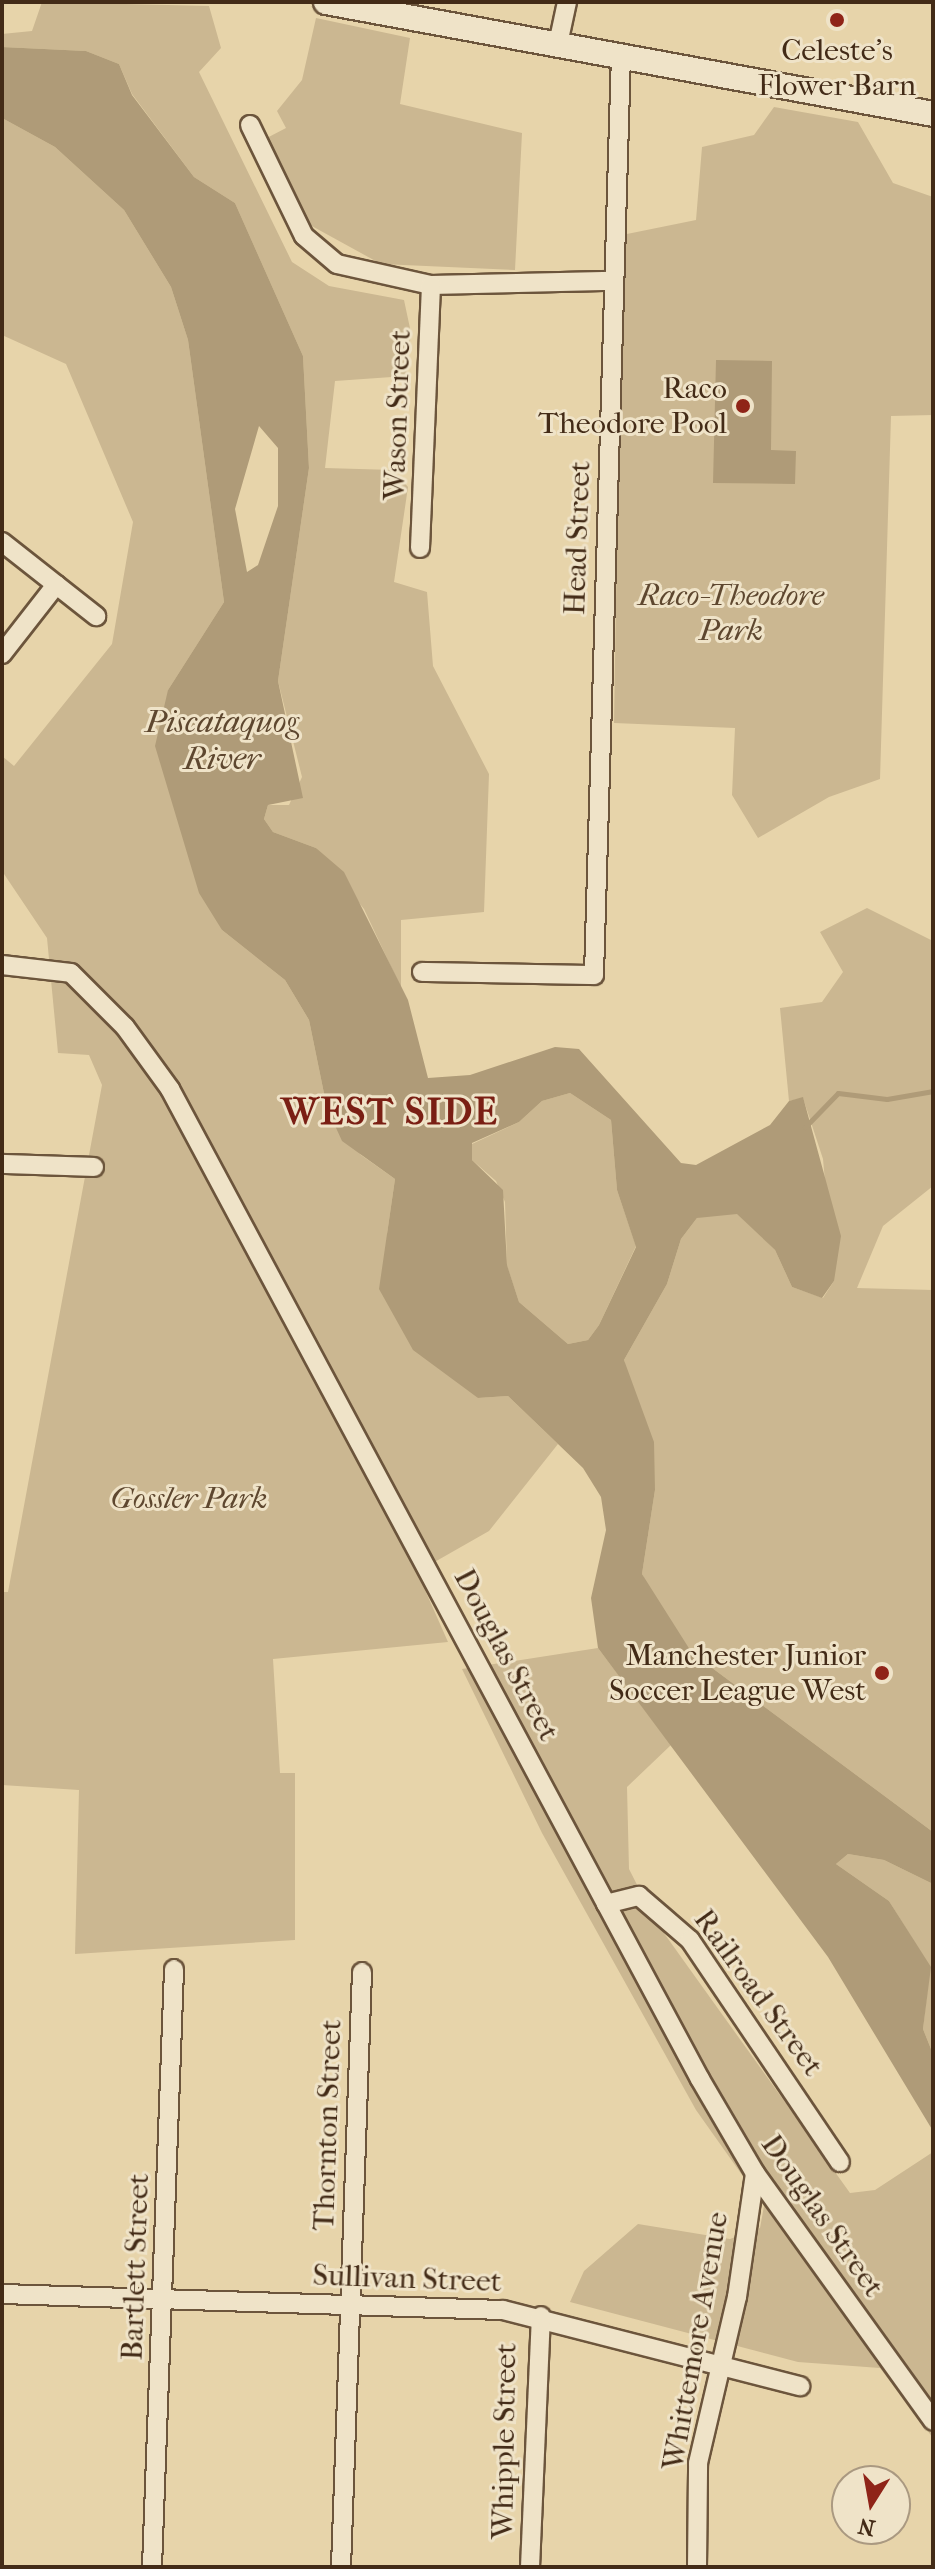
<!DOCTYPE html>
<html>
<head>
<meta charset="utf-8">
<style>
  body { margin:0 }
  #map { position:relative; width:935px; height:2569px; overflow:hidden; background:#e7d4aa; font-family:"IM FELL French Canon",serif }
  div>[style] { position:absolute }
  .green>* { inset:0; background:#cbb791 }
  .water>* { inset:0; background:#af9b78 }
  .stream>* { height:5px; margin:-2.5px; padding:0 2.5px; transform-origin:2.5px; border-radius:2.5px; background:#af9b78 }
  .roads { filter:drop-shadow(2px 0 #6c553c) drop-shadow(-2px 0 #6c553c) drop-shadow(0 2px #6c553c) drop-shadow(0 -2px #6c553c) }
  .street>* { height:18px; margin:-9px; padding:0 9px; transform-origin:9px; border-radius:9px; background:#efe3c8 }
  .secondary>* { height:24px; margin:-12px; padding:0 12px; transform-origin:12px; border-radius:12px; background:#efe3c8 }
  .dots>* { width:22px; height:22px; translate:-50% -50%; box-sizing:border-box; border:4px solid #efe3c8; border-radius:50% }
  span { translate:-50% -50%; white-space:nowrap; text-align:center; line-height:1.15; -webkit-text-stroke:6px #efe3c8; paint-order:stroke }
  .poi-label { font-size:30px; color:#432b17 }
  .right { translate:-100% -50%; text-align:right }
  .street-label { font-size:30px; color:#432b17 }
  .park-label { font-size:30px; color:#5e472f; font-style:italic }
  .water-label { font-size:32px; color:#5e472f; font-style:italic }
  .district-label { font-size:38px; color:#7a1f14; font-weight:700; letter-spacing:2px }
  .frame { position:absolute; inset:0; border:4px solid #432b17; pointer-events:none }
  .north { position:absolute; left:831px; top:2465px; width:80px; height:80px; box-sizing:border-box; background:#efe3c8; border:2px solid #aa9981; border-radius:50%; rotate:191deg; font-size:22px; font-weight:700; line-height:32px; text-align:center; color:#432b17 }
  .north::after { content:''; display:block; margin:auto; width:28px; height:36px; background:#8f2418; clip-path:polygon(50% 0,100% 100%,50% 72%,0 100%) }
</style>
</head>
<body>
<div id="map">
  <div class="green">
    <div style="clip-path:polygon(42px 2px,209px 6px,221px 48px,199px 72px,292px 262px,329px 286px,404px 300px,411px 333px,406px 376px,335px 381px,325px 468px,393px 470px,408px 487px,394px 582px,427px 592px,433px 666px,489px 774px,484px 912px,401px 920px,401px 988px,364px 909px,316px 848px,273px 832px,264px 819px,268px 805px,289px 805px,302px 777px,278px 681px,309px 468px,303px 356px,235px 203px,194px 177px,132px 94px,119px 64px,86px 51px,2px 47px,2px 34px,32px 31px)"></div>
    <div style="clip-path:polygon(316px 18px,410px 38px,400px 104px,522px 133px,515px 270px,381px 264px,310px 225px,263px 140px,286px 128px,277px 111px,302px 80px)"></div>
    <div style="clip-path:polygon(774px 107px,858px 122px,893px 183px,933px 197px,933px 415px,891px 416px,880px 779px,829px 797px,758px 838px,732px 795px,735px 728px,614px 723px,622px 235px,696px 220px,702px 147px,754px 135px)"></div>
    <div style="clip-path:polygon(2px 118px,55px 147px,124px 210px,171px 287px,188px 340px,224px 602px,168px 690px,222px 930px,285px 980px,309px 1020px,327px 1108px,361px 1155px,395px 1179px,387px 1234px,478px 1398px,508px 1396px,558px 1444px,489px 1531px,417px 1572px,448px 1642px,273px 1659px,280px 1773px,295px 1773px,295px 1940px,75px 1954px,79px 1790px,2px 1785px,2px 1592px,8px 1592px,102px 1085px,89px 1055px,58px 1053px,47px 938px,2px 871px,2px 756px,14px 766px,112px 644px,133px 522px,66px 364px,2px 335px)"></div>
    <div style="clip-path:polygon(867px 908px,933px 941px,933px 1186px,883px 1226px,857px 1288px,933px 1290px,933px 1832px,692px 1653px,661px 1612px,642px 1574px,655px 1490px,624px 1360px,667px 1284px,681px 1239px,697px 1218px,715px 1211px,738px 1214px,775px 1250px,792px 1287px,823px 1298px,834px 1281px,823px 1159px,803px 1098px,789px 1101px,780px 1008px,822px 1002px,843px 972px,820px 932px)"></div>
    <div style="clip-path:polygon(570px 1093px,611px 1120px,617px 1190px,636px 1246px,599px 1325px,588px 1340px,568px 1344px,519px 1302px,507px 1266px,505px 1202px,496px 1181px,472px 1160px,472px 1144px,519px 1122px,542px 1101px)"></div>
    <div style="clip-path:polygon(598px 1648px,671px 1745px,627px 1787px,629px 1869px,656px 1922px,850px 2193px,875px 2190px,933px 2152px,933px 2438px,880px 2368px,798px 2362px,570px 2302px,584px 2271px,638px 2224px,730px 2239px,760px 2228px,764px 2206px,696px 2110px,542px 1833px,462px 1669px)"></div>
    <div style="clip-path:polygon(848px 1854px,884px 1860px,933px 1884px,933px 2054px,923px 2029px,930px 1967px,889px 1901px,836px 1864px)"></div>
  </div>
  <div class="water">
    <div style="clip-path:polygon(evenodd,2px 47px,86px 51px,119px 64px,132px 95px,194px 177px,235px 203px,303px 356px,309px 468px,278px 681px,303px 798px,268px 805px,264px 819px,273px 832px,316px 848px,344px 872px,408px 1000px,428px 1078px,470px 1075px,555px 1047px,579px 1049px,681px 1163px,696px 1165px,770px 1125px,789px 1101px,803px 1097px,841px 1236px,834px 1281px,822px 1298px,792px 1287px,775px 1250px,737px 1214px,697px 1218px,681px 1239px,667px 1284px,624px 1360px,654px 1442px,655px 1490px,642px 1574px,692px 1653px,933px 1832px,933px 1884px,884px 1860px,848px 1854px,836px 1864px,889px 1901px,931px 1967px,923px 2029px,933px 2054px,933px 2131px,828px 1957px,598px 1648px,591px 1598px,606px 1530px,601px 1497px,583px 1468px,508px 1396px,478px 1398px,413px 1350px,379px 1289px,395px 1179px,342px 1141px,327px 1108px,309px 1020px,285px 980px,222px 930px,199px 893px,155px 746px,168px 690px,224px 602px,188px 340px,171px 287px,124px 210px,55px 147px,2px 118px,2px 47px,259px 426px,278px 448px,278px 506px,258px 565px,247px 572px,235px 509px,259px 426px,2px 47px,570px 1093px,611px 1120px,617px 1190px,636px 1247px,599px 1325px,588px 1340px,568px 1344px,519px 1302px,507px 1265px,503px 1190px,472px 1160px,472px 1143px,519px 1122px,542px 1101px,570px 1093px)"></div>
    <div style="clip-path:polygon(716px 360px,772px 361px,771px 450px,796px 451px,795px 484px,713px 483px)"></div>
  </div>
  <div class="stream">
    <div style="left:805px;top:1127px;width:47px;rotate:-45.9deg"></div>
    <div style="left:838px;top:1093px;width:49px;rotate:7deg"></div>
    <div style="left:887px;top:1099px;width:47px;rotate:-9.9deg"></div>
  </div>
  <div class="roads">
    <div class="street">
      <div style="left:558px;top:44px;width:43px;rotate:-77.9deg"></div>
      <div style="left:250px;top:125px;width:123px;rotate:64.1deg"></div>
      <div style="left:304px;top:236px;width:43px;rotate:40.3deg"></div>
      <div style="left:337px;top:264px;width:96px;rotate:12.6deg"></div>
      <div style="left:431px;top:285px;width:183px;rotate:-1.3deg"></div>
      <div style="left:2px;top:542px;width:120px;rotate:38.2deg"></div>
      <div style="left:420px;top:548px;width:263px;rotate:-87.6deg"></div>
      <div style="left:2px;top:654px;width:88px;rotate:-52deg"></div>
      <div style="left:2px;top:965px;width:69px;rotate:6.6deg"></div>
      <div style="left:71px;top:973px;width:76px;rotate:45deg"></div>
      <div style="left:125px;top:1027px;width:77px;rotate:54deg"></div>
      <div style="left:170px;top:1089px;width:1123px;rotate:61.84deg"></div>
      <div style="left:700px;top:2079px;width:109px;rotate:59.7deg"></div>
      <div style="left:755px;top:2173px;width:305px;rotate:54.3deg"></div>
      <div style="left:422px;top:972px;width:172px;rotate:1deg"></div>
      <div style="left:594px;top:975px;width:920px;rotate:-88.32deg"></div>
      <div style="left:2px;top:1164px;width:92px;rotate:1.9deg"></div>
      <div style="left:606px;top:1904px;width:34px;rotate:-14deg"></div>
      <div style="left:639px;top:1896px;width:67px;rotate:40.8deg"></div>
      <div style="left:690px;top:1940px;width:268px;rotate:56deg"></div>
      <div style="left:2px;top:2294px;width:501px;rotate:1.83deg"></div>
      <div style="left:503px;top:2310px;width:307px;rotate:14.4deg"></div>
      <div style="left:152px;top:2567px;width:598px;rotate:-87.89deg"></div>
      <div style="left:341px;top:2567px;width:595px;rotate:-87.98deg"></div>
      <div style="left:530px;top:2567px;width:251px;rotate:-87.5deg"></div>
      <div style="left:697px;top:2567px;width:104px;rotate:-89.4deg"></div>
      <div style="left:698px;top:2463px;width:171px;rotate:-76.8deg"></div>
      <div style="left:737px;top:2297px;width:125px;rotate:-81.7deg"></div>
    </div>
    <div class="secondary">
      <div style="left:326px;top:2px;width:617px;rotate:10.45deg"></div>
    </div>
  </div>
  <div class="dots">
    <div style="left:837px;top:20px;background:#8f2418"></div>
    <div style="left:743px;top:406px;background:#8f2418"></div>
    <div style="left:882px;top:1673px;background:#8f2418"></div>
  </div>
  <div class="poi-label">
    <span style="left:837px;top:68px">Celeste's<br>Flower Barn</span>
    <span class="right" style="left:727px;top:406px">Raco<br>Theodore Pool</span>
    <span class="right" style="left:866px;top:1673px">Manchester Junior<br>Soccer League West</span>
  </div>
  <div class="street-label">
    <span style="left:398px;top:415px;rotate:-88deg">Wason Street</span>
    <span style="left:578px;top:538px;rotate:-88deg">Head Street</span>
    <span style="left:506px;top:1655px;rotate:62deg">Douglas Street</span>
    <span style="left:758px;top:1993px;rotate:54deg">Railroad Street</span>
    <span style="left:328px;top:2125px;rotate:-88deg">Thornton Street</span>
    <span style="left:822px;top:2216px;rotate:55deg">Douglas Street</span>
    <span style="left:136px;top:2267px;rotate:-88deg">Bartlett Street</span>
    <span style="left:407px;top:2279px;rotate:2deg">Sullivan Street</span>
    <span style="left:696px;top:2341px;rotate:-80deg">Whittemore Avenue</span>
    <span style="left:505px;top:2441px;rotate:-89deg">Whipple Street</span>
  </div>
  <div class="park-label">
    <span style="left:731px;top:613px">Raco-Theodore<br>Park</span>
    <span style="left:189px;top:1499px">Gossler Park</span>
  </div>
  <div class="water-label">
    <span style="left:222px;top:741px">Piscataquog<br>River</span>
  </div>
  <div class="district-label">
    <span style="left:390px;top:1112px">WEST SIDE</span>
  </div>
  <div class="frame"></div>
  <div class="north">N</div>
</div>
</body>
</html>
